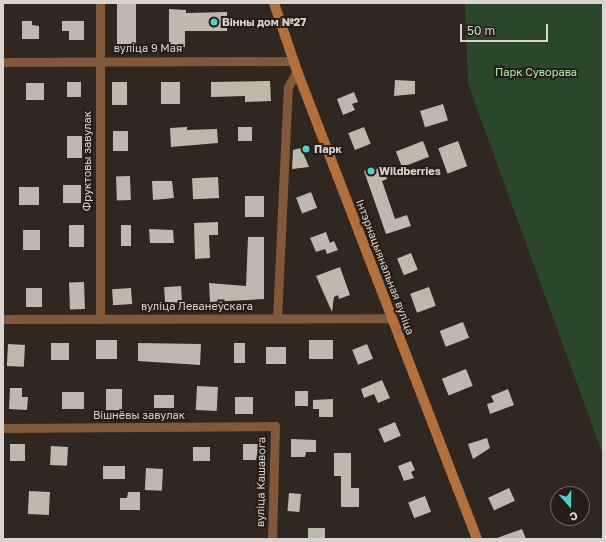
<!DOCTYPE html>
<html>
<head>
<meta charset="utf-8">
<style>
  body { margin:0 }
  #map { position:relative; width:606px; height:542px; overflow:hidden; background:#302721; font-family:"Golos Text",sans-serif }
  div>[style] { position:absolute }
  .green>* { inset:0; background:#2b472a }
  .building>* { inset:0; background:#bfb8ac; transform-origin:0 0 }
  .minor>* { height:9px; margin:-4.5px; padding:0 4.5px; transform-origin:4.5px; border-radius:4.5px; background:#815839 }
  .secondary>* { height:10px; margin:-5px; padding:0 5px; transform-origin:5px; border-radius:5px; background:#b2713c }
  .dots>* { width:11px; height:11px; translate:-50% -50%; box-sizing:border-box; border:2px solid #261d17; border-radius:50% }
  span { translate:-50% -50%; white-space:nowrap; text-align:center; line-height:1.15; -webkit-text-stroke:4px #261d17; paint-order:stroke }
  .poi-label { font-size:11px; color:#dad4d0; font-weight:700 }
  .left { translate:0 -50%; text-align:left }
  .street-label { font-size:11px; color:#dad4d0 }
  .park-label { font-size:11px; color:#a8f3a6 }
  .frame { position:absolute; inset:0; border:4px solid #dad4d0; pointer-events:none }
  .north { position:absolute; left:550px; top:486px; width:40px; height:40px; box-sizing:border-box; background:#261d17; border:1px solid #6e6661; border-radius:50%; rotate:160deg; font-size:11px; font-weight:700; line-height:16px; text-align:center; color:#dad4d0 }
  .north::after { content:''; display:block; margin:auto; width:14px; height:18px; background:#53cdca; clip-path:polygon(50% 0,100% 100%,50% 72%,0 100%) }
  .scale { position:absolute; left:460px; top:24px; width:88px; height:18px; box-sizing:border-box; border:2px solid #dad4d0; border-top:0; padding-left:5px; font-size:12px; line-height:14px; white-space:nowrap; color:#dad4d0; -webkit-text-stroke:3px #261d17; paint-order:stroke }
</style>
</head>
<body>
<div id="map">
  <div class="green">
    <div style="clip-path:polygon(465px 3px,603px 3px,603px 455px,468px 84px)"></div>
  </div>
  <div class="building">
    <div style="left:117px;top:3px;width:19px;height:41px"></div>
    <div style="clip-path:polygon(169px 9px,186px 10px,186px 13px,227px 12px,227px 31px,185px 31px,185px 47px,169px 47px)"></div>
    <div style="clip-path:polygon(22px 21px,32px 21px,32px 25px,39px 26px,39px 39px,22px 39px)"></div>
    <div style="clip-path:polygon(62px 21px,84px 21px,84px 40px,69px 40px,69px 31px,62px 31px)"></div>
    <div style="clip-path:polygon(395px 80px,415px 81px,415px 94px,394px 96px)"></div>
    <div style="clip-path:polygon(270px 81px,271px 101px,245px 102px,245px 96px,211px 97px,211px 82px)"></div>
    <div style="left:67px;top:82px;width:14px;height:15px"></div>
    <div style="left:127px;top:82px;width:23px;height:15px;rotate:90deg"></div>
    <div style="left:161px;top:82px;width:19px;height:22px"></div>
    <div style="left:26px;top:83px;width:18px;height:17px"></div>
    <div style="clip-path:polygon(354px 92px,358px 102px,352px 104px,355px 110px,343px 115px,337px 99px)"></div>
    <div style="left:443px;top:104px;width:17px;height:24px;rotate:73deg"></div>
    <div style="clip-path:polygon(187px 127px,187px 130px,217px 129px,218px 143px,171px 147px,170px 128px)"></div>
    <div style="left:252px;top:127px;width:14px;height:14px;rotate:90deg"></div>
    <div style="left:364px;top:127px;width:18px;height:17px;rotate:68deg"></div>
    <div style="left:128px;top:131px;width:20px;height:15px;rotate:90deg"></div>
    <div style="left:67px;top:136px;width:15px;height:22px"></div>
    <div style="left:423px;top:141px;width:17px;height:29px;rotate:69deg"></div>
    <div style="left:458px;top:141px;width:27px;height:21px;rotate:70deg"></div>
    <div style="clip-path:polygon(301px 148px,309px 167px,292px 169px,293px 150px)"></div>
    <div style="clip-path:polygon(375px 167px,376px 169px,382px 167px,387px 179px,382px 181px,395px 219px,407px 215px,411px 226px,386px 234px,364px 171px)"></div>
    <div style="left:130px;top:176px;width:24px;height:14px;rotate:88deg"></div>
    <div style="left:218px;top:177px;width:21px;height:26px;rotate:87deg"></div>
    <div style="clip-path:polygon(152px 181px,172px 181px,174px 198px,153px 200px)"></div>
    <div style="left:63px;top:185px;width:18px;height:18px"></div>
    <div style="left:19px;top:187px;width:20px;height:18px"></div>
    <div style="left:311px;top:192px;width:17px;height:16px;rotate:69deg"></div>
    <div style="left:245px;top:196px;width:19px;height:21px"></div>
    <div style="clip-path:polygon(218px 222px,218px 235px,209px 235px,210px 258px,195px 259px,194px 223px)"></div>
    <div style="left:69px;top:225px;width:15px;height:22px"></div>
    <div style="left:121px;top:225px;width:10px;height:21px"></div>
    <div style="clip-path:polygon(149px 229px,173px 230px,174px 243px,150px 243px)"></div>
    <div style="left:23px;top:230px;width:17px;height:20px"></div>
    <div style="clip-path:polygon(326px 232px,330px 243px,334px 241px,338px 250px,327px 254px,325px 249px,316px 252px,310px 238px)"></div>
    <div style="clip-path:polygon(248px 237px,264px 237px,264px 299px,210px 302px,209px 283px,246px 286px)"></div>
    <div style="left:411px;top:253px;width:18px;height:15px;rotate:68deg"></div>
    <div style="clip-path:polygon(340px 267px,350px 295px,339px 299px,338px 295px,334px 297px,332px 312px,316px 276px)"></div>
    <div style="left:84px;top:282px;width:27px;height:15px;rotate:88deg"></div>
    <div style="left:181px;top:286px;width:16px;height:17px;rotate:86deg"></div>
    <div style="left:429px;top:287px;width:20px;height:20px;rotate:70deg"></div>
    <div style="left:26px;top:288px;width:16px;height:19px"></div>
    <div style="left:131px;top:288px;width:16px;height:19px;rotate:86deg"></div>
    <div style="left:463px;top:322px;width:17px;height:25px;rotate:69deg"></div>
    <div style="left:96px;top:340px;width:21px;height:19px"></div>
    <div style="left:309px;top:340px;width:24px;height:19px"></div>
    <div style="left:51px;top:343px;width:18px;height:17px"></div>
    <div style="clip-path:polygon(138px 343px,201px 344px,200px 365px,138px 361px)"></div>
    <div style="left:234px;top:343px;width:11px;height:20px"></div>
    <div style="left:8px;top:344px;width:17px;height:22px;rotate:3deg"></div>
    <div style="left:367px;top:344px;width:16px;height:16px;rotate:68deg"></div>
    <div style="left:266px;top:347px;width:20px;height:17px"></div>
    <div style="left:466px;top:369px;width:18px;height:26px;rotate:68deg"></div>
    <div style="clip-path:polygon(382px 380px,390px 398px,378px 403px,374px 394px,364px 398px,361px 389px)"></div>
    <div style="left:197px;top:386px;width:21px;height:24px;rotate:3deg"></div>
    <div style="clip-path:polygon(10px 388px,22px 388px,22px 397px,28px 397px,27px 410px,9px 409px)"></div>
    <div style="left:106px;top:389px;width:16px;height:21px"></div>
    <div style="clip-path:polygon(508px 389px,514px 405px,490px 414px,487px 404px,494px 402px,491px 396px)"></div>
    <div style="left:295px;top:391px;width:13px;height:15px"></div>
    <div style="left:62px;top:392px;width:22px;height:17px"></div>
    <div style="left:154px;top:395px;width:20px;height:13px"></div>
    <div style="left:235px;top:397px;width:18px;height:17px"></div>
    <div style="clip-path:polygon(333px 399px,333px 417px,319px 417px,319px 409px,313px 409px,313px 400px)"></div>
    <div style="left:395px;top:422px;width:15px;height:18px;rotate:67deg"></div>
    <div style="clip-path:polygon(487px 438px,490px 448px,473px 459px,468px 444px)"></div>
    <div style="clip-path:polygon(291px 439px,316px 440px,316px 452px,306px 452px,305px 457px,291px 457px)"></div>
    <div style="left:10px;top:444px;width:15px;height:17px"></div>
    <div style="clip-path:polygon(243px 444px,259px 444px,256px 460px,243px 460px)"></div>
    <div style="left:51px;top:446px;width:17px;height:19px;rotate:3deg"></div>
    <div style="left:193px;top:447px;width:17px;height:14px"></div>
    <div style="clip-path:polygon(334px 453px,351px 453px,351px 488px,359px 488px,359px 507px,341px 507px,341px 476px,334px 476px)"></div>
    <div style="clip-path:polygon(411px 461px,415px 470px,411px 472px,414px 478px,404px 481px,398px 466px)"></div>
    <div style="left:103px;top:466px;width:22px;height:13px"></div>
    <div style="left:146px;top:468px;width:17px;height:22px;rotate:3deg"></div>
    <div style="left:509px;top:488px;width:14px;height:23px;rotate:65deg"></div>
    <div style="left:29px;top:491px;width:21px;height:23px;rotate:3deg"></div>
    <div style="clip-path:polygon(128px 492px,140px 492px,140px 510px,120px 510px,120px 498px,127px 498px)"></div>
    <div style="left:289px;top:493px;width:12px;height:18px;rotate:5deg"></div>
    <div style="left:425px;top:496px;width:17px;height:18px;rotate:69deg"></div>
    <div style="left:325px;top:528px;width:11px;height:17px;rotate:90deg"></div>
    <div style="clip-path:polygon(522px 529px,526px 539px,497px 539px,497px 538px)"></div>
  </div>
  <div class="minor">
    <div style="left:100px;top:3px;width:316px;rotate:90deg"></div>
    <div style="left:3px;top:62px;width:291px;rotate:-0.2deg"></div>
    <div style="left:277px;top:318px;width:231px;rotate:-87.3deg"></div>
    <div style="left:288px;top:87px;width:18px;rotate:-61deg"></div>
    <div style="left:3px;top:319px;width:388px;rotate:-0.1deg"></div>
    <div style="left:3px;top:428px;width:272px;rotate:-0.4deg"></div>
    <div style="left:275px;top:426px;width:113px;rotate:91.5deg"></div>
  </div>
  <div class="secondary">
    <div style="left:274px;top:3px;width:72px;rotate:71.3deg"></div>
    <div style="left:297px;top:71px;width:501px;rotate:68.96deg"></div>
  </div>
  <div class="dots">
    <div style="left:214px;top:22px;background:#53cdca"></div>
    <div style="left:306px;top:149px;background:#53cdca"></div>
    <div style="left:371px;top:171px;background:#53cdca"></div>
  </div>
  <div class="poi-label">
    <span class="left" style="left:222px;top:22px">Вінны дом №27</span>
    <span class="left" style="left:314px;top:149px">Парк</span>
    <span class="left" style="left:379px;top:171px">Wildberries</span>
  </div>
  <div class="street-label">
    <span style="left:148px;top:48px">вуліца 9 Мая</span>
    <span style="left:87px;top:161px;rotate:-90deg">Фруктовы завулак</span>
    <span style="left:385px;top:267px;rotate:69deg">Інтэрнацыянальная вуліца</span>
    <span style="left:197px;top:306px">вуліца Леванеўскага</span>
    <span style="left:139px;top:415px">Вішнёвы завулак</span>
    <span style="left:261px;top:482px;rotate:-89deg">вуліца Кашавога</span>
  </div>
  <div class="park-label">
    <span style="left:536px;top:72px">Парк Суворава</span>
  </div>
  <div class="frame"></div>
  <div class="north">С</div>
  <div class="scale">50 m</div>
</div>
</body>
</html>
